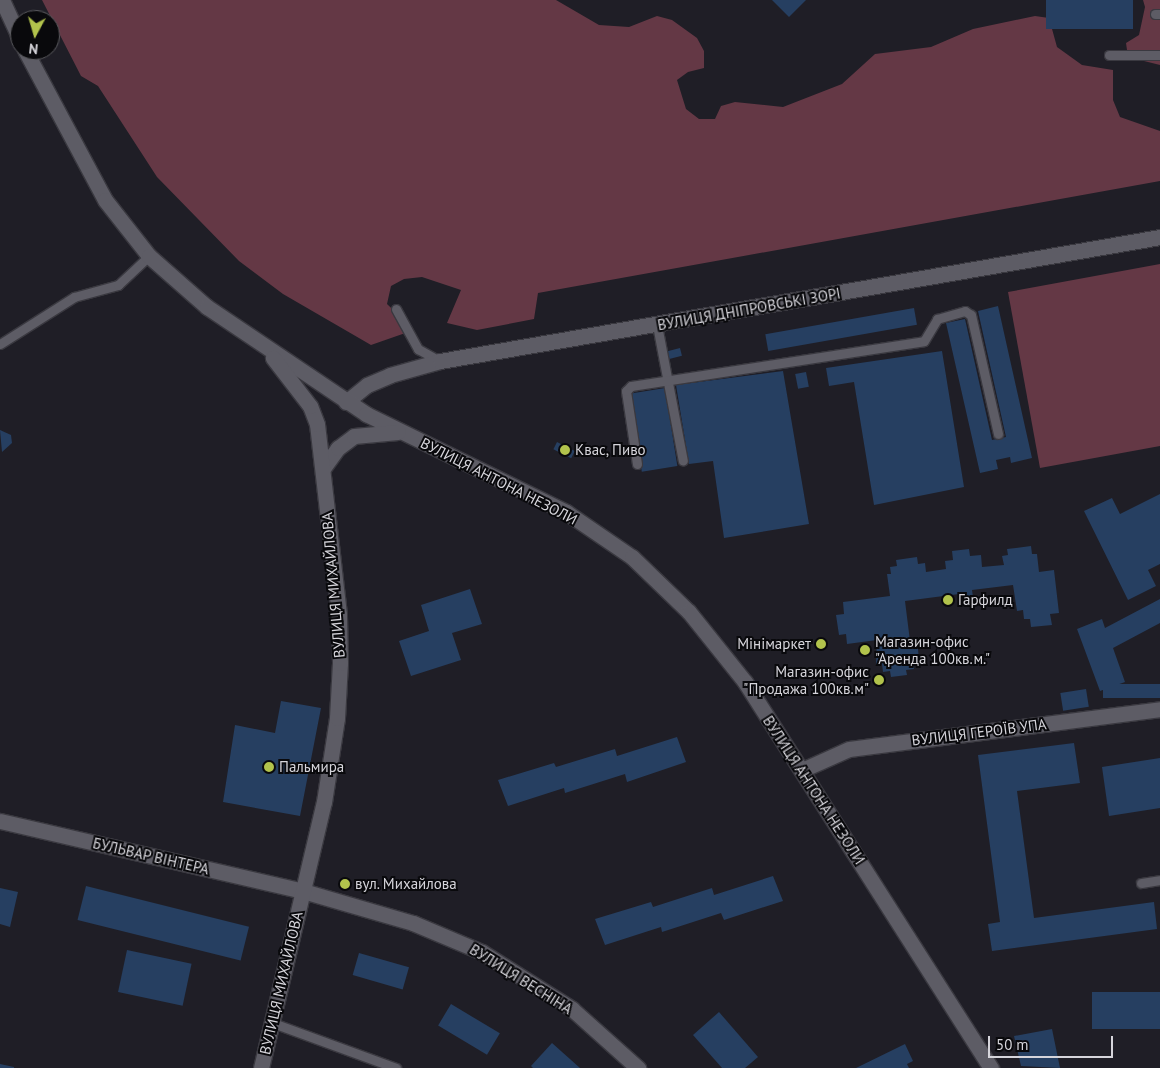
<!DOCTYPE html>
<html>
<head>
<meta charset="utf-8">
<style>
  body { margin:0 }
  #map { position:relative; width:1160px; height:1068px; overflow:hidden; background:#1f1e26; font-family:"PT Sans",sans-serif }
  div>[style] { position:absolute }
  .green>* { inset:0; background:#643845 }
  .building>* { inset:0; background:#263f61; transform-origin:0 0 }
  .roads { filter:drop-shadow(1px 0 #3a3940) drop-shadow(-1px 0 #3a3940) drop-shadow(0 1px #3a3940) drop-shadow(0 -1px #3a3940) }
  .lane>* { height:9px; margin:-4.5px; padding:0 4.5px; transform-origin:4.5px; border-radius:4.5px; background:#5d5c65 }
  .street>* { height:15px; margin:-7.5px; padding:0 7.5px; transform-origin:7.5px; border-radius:7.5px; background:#5d5c65 }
  .secondary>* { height:15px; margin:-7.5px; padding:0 7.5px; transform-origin:7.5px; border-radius:7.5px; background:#5d5c65 }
  .dots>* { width:14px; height:14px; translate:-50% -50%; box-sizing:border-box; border:2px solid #09090c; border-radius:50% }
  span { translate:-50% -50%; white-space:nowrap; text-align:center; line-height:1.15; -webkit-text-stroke:4px #09090c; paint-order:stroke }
  .street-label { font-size:15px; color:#d6d5db }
  .poi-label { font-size:15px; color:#d6d5db }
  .left { translate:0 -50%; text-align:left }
  .right { translate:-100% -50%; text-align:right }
  .north { position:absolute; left:10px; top:10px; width:50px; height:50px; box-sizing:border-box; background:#09090c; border:1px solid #5b5b5f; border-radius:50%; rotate:186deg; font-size:14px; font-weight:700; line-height:20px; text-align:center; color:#d6d5db }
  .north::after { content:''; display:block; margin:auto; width:18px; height:22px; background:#b2c34c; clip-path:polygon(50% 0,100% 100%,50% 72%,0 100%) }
  .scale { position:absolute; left:988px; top:1036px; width:125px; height:22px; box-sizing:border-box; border:2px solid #d6d5db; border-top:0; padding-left:6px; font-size:15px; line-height:18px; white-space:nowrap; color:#d6d5db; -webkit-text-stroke:4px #09090c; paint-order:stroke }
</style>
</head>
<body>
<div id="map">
  <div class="green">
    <div style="clip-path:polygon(42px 0,556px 0,599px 25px,629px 27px,657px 16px,672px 20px,697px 38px,704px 51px,704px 68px,688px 72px,677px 80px,686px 109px,699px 119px,715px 119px,721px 106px,735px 102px,783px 107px,842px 84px,875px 54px,931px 47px,973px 29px,1035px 16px,1049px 18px,1057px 47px,1082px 65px,1113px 70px,1113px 100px,1120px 117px,1160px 131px,1160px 181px,538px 293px,534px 319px,477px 330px,447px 323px,461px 290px,422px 277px,404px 279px,391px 286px,387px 304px,414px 330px,371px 345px,283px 294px,239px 261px,157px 177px,98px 86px,81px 76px)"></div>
    <div style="clip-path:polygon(1143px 0,1160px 0,1160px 65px,1128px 57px,1126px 43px,1139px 35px,1145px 7px)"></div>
    <div style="clip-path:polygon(1160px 264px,1160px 446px,1040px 468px,1008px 292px)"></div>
  </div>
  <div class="building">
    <div style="clip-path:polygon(772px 0,806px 0,789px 17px)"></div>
    <div style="left:1046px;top:0;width:87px;height:29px"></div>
    <div style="clip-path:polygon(998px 306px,1032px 458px,1011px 463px,1010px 457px,996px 460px,998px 469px,980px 473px,946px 323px,965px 319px,992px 440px,1006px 437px,978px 311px)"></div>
    <div style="left:914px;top:308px;width:17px;height:151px;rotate:80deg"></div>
    <div style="left:680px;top:348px;width:8px;height:13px;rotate:76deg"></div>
    <div style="clip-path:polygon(942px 351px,964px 487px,874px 505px,854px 382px,829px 386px,826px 368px)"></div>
    <div style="clip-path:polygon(783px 371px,809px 524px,724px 538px,713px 461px,689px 464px,676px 385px)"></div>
    <div style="left:806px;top:372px;width:15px;height:11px;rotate:79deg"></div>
    <div style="left:665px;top:388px;width:79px;height:36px;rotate:81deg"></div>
    <div style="clip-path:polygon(0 430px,11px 435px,12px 443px,2px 452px)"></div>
    <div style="left:557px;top:442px;width:20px;height:8px;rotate:27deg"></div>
    <div style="clip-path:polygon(1160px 494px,1160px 564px,1148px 570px,1156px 586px,1128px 600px,1084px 511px,1112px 498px,1120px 514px)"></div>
    <div style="clip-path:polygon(1031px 546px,1032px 554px,1037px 554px,1039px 572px,1054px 570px,1059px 613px,1050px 614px,1052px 625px,1031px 627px,1030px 619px,1024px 619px,1023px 610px,1017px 611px,1013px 585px,972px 590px,973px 597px,960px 599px,959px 594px,905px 601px,911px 649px,918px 649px,919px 661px,913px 662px,914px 669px,906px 670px,907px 675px,891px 677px,890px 671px,883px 672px,882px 664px,876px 665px,877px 640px,847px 644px,846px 634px,839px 635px,836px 615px,844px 614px,843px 602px,890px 596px,887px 574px,891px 574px,890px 567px,897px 566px,896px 560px,917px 557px,918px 564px,925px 563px,926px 572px,946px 569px,945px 561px,953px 560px,952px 551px,969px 549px,970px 556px,981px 555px,982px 567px,1004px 565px,1002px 556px,1008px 555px,1007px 549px)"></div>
    <div style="clip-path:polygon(470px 589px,482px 624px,452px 633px,461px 660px,411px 676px,399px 641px,429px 631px,421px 605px)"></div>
    <div style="clip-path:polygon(1160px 599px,1160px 623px,1113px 648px,1125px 682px,1100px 691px,1077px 629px,1102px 619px,1105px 628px)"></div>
    <div style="left:1160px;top:684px;width:14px;height:57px;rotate:90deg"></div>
    <div style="left:1086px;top:689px;width:18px;height:26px;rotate:81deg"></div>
    <div style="clip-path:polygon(281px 701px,321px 708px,300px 816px,223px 802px,235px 725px,275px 733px)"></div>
    <div style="clip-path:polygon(677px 737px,686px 762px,627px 782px,625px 774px,565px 793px,564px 788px,508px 806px,498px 780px,554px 763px,556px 767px,615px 749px,617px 756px)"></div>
    <div style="clip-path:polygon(1074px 743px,1080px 783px,1017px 791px,1034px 918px,1154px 902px,1157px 929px,992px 951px,988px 924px,1000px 922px,978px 755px)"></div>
    <div style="clip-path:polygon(1160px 758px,1160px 808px,1109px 816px,1102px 767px)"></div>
    <div style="clip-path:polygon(773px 876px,783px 901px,724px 920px,721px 913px,662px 932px,661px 927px,605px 945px,595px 919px,651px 902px,653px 907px,712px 888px,714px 895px)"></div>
    <div style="left:86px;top:886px;width:168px;height:35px;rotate:14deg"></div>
    <div style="clip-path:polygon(0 888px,18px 892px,10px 927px,0 924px)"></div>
    <div style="left:127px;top:950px;width:66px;height:43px;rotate:12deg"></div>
    <div style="left:359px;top:953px;width:52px;height:23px;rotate:16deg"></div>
    <div style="left:1160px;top:992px;width:37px;height:68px;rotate:90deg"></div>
    <div style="left:451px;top:1004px;width:57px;height:25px;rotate:31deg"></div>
    <div style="clip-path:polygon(719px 1012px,758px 1057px,745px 1068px,722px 1068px,693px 1035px)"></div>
    <div style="clip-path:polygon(1052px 1029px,1060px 1068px,1021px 1066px,1014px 1036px)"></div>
    <div style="clip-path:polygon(552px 1043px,580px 1068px,533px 1068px,531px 1066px)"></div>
    <div style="clip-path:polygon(905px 1044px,913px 1061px,907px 1064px,909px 1068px,856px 1068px)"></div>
    <div style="clip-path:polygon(0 1064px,14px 1067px,14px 1068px,0 1068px)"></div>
  </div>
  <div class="roads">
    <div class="lane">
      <div style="left:1155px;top:14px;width:5px"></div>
      <div style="left:1109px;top:55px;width:51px"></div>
      <div style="left:396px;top:309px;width:46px;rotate:61.2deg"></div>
      <div style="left:418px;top:349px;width:25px;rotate:29deg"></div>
      <div style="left:657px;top:325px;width:138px;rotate:79.2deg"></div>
      <div style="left:0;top:344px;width:88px;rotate:-32.4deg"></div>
      <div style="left:74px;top:297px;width:46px;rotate:-15.3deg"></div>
      <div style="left:118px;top:285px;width:42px;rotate:-43.1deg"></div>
      <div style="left:637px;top:464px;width:74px;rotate:-98.6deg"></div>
      <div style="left:626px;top:391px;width:7px;rotate:-45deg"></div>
      <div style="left:631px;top:386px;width:296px;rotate:-8.7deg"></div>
      <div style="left:924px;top:341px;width:26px;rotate:-59deg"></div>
      <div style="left:937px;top:319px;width:29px;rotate:-16deg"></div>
      <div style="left:965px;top:311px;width:7px;rotate:34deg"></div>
      <div style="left:971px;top:315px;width:122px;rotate:77.2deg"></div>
      <div style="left:1141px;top:883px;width:19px;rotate:-9deg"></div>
      <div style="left:273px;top:1023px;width:131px;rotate:20.1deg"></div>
    </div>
    <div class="street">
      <div style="left:346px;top:402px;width:27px;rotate:-39deg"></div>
      <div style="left:367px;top:385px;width:25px;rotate:-23deg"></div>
      <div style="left:390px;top:375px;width:52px;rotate:-15.6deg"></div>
      <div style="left:440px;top:361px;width:731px;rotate:-9.77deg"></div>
      <div style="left:802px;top:770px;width:51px;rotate:-24.1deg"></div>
      <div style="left:849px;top:749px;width:314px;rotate:-7.3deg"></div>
      <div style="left:303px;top:891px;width:115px;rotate:16.2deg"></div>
      <div style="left:413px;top:923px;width:75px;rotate:22.8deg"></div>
      <div style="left:482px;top:952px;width:107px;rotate:32.3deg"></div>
      <div style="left:572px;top:1009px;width:89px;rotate:41.8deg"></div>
    </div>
    <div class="secondary">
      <div style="left:2px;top:0;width:43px;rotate:65.2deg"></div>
      <div style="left:25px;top:50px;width:170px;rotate:61.9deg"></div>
      <div style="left:105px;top:200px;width:71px;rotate:51.8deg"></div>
      <div style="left:149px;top:256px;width:77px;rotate:41.3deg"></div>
      <div style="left:207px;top:307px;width:192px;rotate:33.9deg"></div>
      <div style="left:366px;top:414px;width:223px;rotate:26.1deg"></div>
      <div style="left:566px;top:512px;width:80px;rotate:34.3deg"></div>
      <div style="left:632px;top:557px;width:79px;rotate:44deg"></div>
      <div style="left:689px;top:612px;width:90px;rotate:51.3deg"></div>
      <div style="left:745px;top:682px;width:458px;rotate:57.5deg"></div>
      <div style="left:324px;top:467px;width:24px;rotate:-54deg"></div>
      <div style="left:338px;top:448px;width:20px;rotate:-37deg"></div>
      <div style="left:354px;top:436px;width:44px;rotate:-5.2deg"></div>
      <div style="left:0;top:821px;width:311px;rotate:13deg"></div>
      <div style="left:261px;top:1068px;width:273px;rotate:-76.7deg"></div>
      <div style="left:324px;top:802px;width:85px;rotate:-81.2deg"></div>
      <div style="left:337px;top:718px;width:55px;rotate:-86.9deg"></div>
      <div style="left:340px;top:663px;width:49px;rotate:-91.2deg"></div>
      <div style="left:339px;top:614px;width:191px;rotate:-96.6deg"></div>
      <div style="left:317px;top:424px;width:19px;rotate:-111deg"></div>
      <div style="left:310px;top:406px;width:61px;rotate:-127.6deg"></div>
    </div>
  </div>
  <div class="dots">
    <div style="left:565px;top:450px;background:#b2c34c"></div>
    <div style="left:948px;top:600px;background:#b2c34c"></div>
    <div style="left:821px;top:644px;background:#b2c34c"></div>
    <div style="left:865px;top:650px;background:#b2c34c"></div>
    <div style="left:879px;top:680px;background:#b2c34c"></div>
    <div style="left:269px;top:767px;background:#b2c34c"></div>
    <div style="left:345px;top:884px;background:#b2c34c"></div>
  </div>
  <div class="street-label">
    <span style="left:749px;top:309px;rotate:-10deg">ВУЛИЦЯ ДНІПРОВСЬКІ ЗОРІ</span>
    <span style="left:499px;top:481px;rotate:27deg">ВУЛИЦЯ АНТОНА НЕЗОЛИ</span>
    <span style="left:333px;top:585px;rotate:-95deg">ВУЛИЦЯ МИХАЙЛОВА</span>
    <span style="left:979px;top:732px;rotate:-7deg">ВУЛИЦЯ ГЕРОЇВ УПА</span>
    <span style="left:814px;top:790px;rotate:57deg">ВУЛИЦЯ АНТОНА НЕЗОЛИ</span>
    <span style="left:151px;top:856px;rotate:13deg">БУЛЬВАР ВІНТЕРА</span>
    <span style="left:521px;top:979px;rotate:32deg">ВУЛИЦЯ ВЕСНІНА</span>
    <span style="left:281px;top:983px;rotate:-77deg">ВУЛИЦЯ МИХАЙЛОВА</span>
  </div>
  <div class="poi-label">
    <span class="left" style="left:575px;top:450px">Квас, Пиво</span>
    <span class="left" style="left:958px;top:600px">Гарфилд</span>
    <span class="left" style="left:875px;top:650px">Магазин-офис<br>"Аренда 100кв.м."</span>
    <span class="right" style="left:811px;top:644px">Мінімаркет</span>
    <span class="right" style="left:869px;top:680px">Магазин-офис<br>"Продажа 100кв.м"</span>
    <span class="left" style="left:279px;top:767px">Пальмира</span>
    <span class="left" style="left:355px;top:884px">вул. Михайлова</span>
  </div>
  <div class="north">N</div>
  <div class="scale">50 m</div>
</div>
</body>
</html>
